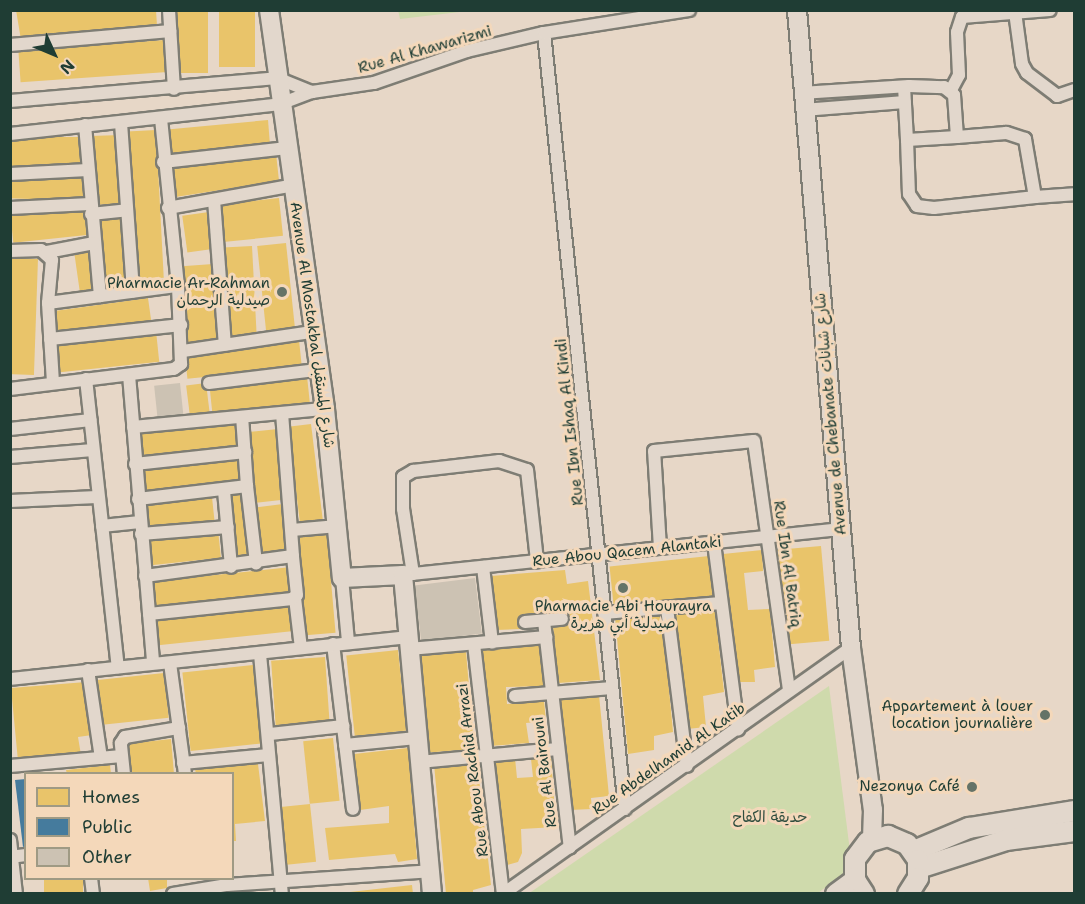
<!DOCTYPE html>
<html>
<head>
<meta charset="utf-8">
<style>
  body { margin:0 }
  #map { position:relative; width:1085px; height:904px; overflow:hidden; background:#e7d7c7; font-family:"Shantell Sans","Playpen Sans Arabic",sans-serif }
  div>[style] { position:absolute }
  .green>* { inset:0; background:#cfdaac }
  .homes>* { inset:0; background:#e9c46a; transform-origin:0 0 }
  .public>* { inset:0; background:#457b9d }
  .building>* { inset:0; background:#ccc2b3; transform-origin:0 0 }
  .roads { filter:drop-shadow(2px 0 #7e7d74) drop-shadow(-2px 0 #7e7d74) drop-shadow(0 2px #7e7d74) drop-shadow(0 -2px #7e7d74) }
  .street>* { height:12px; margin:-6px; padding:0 6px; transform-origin:6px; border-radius:6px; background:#e2d7cc }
  .secondary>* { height:18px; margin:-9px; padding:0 9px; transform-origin:9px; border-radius:9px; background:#e2d7cc }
  .primary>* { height:20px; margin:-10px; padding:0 10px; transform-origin:10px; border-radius:10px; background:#e2d7cc }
  .dots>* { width:16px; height:16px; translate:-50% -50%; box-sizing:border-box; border:3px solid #f4d8ba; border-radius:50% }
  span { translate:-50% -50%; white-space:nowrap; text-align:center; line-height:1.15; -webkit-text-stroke:6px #f4d8ba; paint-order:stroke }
  .street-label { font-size:15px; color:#1f3d34 }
  .poi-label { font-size:15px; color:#1f3d34 }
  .right { translate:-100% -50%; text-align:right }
  .park-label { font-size:15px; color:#2f4d3e }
  .frame { position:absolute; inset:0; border:12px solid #1f3d34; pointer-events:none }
  .legend { position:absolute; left:24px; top:772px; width:210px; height:108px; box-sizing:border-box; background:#f4d8ba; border:2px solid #9f9a84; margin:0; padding:8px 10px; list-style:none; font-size:18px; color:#1f3d34 }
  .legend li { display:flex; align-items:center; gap:12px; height:30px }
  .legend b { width:30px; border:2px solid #9f9a84 }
  .north { position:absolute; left:24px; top:24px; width:60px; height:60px; -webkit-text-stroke:4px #f4d8ba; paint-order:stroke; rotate:134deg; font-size:16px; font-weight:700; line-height:24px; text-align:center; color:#1f3d34 }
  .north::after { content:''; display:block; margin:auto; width:21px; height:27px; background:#1f3d34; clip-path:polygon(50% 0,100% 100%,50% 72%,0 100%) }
</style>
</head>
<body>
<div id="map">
  <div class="green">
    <div style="clip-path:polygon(398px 10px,468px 10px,468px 11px,400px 19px)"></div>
    <div style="clip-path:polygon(829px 686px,852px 867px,818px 893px,528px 894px)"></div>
  </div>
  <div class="homes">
    <div style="clip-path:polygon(16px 10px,156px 10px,157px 26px,21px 40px)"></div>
    <div style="left:172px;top:10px;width:36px;height:63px"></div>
    <div style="left:219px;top:10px;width:36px;height:57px"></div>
    <div style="left:165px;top:40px;width:32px;height:147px;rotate:86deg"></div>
    <div style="clip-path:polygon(268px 120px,270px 145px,166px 160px,162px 130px)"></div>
    <div style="left:156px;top:130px;width:148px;height:29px;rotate:87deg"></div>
    <div style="left:121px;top:135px;width:69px;height:31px;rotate:88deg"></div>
    <div style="left:85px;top:137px;width:30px;height:75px;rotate:90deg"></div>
    <div style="clip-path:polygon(276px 153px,279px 181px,169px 198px,165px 165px)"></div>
    <div style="left:87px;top:173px;width:28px;height:77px;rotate:92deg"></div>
    <div style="left:279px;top:198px;width:38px;height:60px;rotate:84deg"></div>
    <div style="left:86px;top:207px;width:28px;height:76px;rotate:84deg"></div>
    <div style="left:209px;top:212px;width:37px;height:27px;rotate:82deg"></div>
    <div style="clip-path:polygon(121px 217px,128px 284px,105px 288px,93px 220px)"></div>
    <div style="left:286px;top:243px;width:88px;height:29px;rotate:84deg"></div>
    <div style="left:252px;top:246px;width:90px;height:29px;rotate:87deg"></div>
    <div style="clip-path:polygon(92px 248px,96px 289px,80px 293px,74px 251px)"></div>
    <div style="left:10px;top:258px;width:28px;height:116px;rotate:2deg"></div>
    <div style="left:213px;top:264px;width:78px;height:31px;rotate:86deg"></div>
    <div style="left:148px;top:298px;width:27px;height:96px;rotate:82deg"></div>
    <div style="left:156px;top:331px;width:31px;height:102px;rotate:84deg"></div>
    <div style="left:299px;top:340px;width:27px;height:115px;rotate:84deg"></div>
    <div style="left:307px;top:376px;width:30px;height:98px;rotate:84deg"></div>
    <div style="left:206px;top:383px;width:33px;height:20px;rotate:83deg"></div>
    <div style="left:237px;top:421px;width:29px;height:101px;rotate:84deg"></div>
    <div style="left:311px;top:424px;width:98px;height:23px;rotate:83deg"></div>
    <div style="left:278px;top:429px;width:71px;height:32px;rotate:84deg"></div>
    <div style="left:241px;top:454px;width:30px;height:105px;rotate:84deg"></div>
    <div style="left:248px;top:492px;width:66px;height:20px;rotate:85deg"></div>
    <div style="left:212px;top:497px;width:28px;height:72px;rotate:84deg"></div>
    <div style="left:283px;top:504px;width:51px;height:28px;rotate:83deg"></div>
    <div style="left:218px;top:530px;width:28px;height:75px;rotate:84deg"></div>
    <div style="left:327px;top:535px;width:98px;height:30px;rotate:85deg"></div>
    <div style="left:821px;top:546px;width:95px;height:46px;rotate:85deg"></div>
    <div style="clip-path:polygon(762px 550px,763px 571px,744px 573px,748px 610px,770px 609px,775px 667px,754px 670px,755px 682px,735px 682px,723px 554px)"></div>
    <div style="left:709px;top:556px;width:44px;height:100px;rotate:84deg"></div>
    <div style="left:291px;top:567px;width:29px;height:144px;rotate:84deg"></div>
    <div style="clip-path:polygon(565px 570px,567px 584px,588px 581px,600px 680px,558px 683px,553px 626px,571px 625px,569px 612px,519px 616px,520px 629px,495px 630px,491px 576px)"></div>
    <div style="left:293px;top:602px;width:29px;height:141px;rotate:84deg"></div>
    <div style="clip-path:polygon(715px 611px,724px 692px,703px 696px,706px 727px,687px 729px,674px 615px)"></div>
    <div style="clip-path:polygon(662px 615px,673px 732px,654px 736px,654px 750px,628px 754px,615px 617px)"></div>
    <div style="clip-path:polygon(540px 644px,544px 686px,506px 687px,507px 704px,544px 701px,546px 721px,526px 723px,529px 743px,489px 746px,481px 650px)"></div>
    <div style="left:398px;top:650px;width:81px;height:52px;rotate:84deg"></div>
    <div style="left:466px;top:652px;width:97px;height:45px;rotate:85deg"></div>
    <div style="left:325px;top:657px;width:65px;height:54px;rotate:86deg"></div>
    <div style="left:253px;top:665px;width:79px;height:71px;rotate:84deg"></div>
    <div style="left:164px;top:673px;width:45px;height:69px;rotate:84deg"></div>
    <div style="clip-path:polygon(86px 682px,92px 735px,78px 737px,81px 755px,18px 761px,11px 688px)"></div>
    <div style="clip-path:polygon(599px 695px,609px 796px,591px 798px,592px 809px,569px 810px,558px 700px)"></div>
    <div style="left:333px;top:738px;width:63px;height:30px;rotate:84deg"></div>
    <div style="clip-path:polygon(171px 739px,174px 774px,128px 774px,125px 744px)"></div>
    <div style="clip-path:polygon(408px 748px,417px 859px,398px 862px,395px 854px,329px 860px,325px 828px,389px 823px,389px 806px,360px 810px,354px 754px)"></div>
    <div style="clip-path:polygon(551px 757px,556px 827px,521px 829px,522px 853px,518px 862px,507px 865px,499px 853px,490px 760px,515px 758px,517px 778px,533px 777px,531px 759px)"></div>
    <div style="clip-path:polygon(477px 761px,491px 885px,473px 890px,473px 894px,446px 894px,434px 764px)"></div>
    <div style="clip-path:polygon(258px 764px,265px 821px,235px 824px,236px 841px,232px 841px,232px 774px,196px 774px,195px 769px)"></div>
    <div style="clip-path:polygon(110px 765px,111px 774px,67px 774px,66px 770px)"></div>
    <div style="left:310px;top:804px;width:58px;height:32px;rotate:84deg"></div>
    <div style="left:44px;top:878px;width:39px;height:16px"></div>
    <div style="clip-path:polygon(148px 878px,167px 878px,167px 888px,150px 891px)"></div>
    <div style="clip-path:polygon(412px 885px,413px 894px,350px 894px,350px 892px)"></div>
  </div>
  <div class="public">
    <div style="clip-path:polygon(26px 779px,26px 846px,23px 847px,15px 780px)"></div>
  </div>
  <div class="building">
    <div style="left:180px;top:383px;width:37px;height:26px;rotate:84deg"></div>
    <div style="left:475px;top:578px;width:56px;height:61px;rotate:83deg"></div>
  </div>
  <div class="roads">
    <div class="street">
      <div style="left:169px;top:10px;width:79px;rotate:86.4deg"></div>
      <div style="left:1015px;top:12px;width:52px;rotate:82.3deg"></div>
      <div style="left:1022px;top:64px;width:10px;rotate:61deg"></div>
      <div style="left:1027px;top:73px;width:38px;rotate:37deg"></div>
      <div style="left:1057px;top:96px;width:18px;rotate:-19deg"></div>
      <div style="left:544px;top:33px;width:780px;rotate:84.04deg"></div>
      <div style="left:10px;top:45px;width:161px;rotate:-5deg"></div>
      <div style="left:951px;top:90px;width:17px;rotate:-62deg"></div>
      <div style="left:959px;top:75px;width:43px;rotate:-92.7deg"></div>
      <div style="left:957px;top:32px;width:16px;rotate:-72deg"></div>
      <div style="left:962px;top:17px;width:88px;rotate:-4.5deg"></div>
      <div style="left:801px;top:93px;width:108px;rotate:-3.7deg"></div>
      <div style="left:909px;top:86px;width:35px;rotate:2deg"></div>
      <div style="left:944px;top:87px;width:13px;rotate:39deg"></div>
      <div style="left:954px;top:95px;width:42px;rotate:85.9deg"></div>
      <div style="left:957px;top:137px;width:50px;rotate:176.6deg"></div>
      <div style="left:907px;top:140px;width:53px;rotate:-93.2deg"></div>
      <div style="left:10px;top:101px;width:268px;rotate:-4.9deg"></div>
      <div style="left:277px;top:78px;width:38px;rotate:22deg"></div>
      <div style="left:803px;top:110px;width:102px;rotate:-4.5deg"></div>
      <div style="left:121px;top:123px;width:169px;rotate:85.9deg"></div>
      <div style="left:85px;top:125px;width:172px;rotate:85deg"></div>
      <div style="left:10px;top:134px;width:272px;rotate:-6.3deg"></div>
      <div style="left:280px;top:104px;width:34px;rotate:-21deg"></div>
      <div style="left:312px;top:92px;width:63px;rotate:-8.3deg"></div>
      <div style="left:374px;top:83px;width:98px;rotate:-19deg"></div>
      <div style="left:467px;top:51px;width:79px;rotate:-13.2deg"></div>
      <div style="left:544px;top:33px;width:147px;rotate:-9deg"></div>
      <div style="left:907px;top:140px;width:54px;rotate:87.9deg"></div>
      <div style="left:909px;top:194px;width:14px;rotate:56deg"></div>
      <div style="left:917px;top:206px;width:17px;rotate:7deg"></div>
      <div style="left:934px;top:208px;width:102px;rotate:-6.2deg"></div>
      <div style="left:1035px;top:197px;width:59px;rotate:-99.8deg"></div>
      <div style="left:1025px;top:139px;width:20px;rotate:-162deg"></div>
      <div style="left:1006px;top:133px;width:49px;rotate:175.3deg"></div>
      <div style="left:163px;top:162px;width:125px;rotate:-6.4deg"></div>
      <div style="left:10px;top:174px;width:78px;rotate:-2.9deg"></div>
      <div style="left:1035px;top:197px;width:39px;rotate:-4deg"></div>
      <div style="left:214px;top:200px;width:145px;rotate:85.7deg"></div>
      <div style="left:10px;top:208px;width:80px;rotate:-2.9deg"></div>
      <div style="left:168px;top:208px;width:128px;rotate:-10.3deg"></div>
      <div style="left:91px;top:214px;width:36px;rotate:-6deg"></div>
      <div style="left:10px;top:251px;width:31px;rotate:-2deg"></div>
      <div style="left:41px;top:250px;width:15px;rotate:42deg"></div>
      <div style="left:52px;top:260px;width:43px;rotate:95.3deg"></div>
      <div style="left:48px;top:303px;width:80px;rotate:86.4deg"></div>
      <div style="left:47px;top:252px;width:48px;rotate:-10.8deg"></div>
      <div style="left:48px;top:303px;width:131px;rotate:-7.5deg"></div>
      <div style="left:50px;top:339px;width:132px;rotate:-6.1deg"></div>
      <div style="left:183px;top:351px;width:129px;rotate:-8.4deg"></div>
      <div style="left:129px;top:375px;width:289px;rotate:85.2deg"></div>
      <div style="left:86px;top:379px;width:290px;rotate:83.7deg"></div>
      <div style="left:209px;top:383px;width:109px;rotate:-6.9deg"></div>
      <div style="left:10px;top:389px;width:165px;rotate:-7deg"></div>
      <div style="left:174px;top:369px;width:9px;rotate:-36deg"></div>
      <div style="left:181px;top:364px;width:78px;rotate:-92.2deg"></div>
      <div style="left:178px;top:286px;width:168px;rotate:-95.8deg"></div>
      <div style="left:133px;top:427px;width:193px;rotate:-5.4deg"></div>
      <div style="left:10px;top:429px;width:81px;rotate:-6.4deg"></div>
      <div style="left:10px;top:457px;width:83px;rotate:-4.8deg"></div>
      <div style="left:135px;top:464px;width:111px;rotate:-6.2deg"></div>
      <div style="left:247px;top:486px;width:78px;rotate:83.3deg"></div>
      <div style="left:224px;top:491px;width:76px;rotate:84.7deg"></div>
      <div style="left:138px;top:499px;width:110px;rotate:-6.8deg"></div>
      <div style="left:247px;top:486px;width:69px;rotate:-94.1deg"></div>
      <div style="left:10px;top:501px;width:87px;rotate:-2.6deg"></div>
      <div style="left:102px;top:526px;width:38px;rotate:-6deg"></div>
      <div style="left:292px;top:530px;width:46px;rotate:-5deg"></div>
      <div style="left:141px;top:534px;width:87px;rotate:-4.6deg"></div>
      <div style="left:714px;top:543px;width:188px;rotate:82.6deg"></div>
      <div style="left:660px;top:548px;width:97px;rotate:-93.5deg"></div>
      <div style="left:654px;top:451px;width:100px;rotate:-5.7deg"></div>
      <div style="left:754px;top:441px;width:251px;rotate:82deg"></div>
      <div style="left:483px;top:567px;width:76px;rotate:83.2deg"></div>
      <div style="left:413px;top:574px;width:66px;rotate:-98.7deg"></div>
      <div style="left:403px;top:509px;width:32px;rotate:-90deg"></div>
      <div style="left:403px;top:477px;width:12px;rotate:-31deg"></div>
      <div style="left:413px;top:471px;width:87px;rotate:-6.6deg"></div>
      <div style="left:499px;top:461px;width:29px;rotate:18deg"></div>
      <div style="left:527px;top:470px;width:92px;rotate:83.7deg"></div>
      <div style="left:403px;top:575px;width:440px;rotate:-6deg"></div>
      <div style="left:145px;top:576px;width:149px;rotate:-7.7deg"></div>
      <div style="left:293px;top:556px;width:143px;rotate:-94.4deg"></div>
      <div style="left:342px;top:578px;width:63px;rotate:84.6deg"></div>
      <div style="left:295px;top:598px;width:50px;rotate:83.2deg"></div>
      <div style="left:667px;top:608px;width:159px;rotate:82.8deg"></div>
      <div style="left:604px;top:613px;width:117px;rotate:-4.9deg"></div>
      <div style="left:149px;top:614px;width:144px;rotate:-6deg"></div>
      <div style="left:292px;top:599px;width:6px;rotate:-39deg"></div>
      <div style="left:297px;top:595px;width:39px;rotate:-96deg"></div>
      <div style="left:544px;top:621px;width:228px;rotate:83.5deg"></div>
      <div style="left:525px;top:622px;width:37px;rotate:-5deg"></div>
      <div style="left:333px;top:644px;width:166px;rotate:83.1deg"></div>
      <div style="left:474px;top:644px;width:252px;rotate:83.4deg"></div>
      <div style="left:409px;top:649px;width:138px;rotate:-5deg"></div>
      <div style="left:260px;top:654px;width:241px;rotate:84.8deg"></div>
      <div style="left:170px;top:663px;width:112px;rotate:82.3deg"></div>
      <div style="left:88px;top:670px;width:89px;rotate:81.6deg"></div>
      <div style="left:10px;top:679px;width:400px;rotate:-6deg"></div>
      <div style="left:515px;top:696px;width:97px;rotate:-4.7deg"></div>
      <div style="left:270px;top:734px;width:74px;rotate:-6.2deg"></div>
      <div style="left:345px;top:745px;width:72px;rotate:-5.6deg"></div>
      <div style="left:419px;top:762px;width:139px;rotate:-5.4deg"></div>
      <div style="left:183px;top:763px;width:86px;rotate:-5.3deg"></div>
      <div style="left:10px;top:766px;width:112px;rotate:-5.1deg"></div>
      <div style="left:124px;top:774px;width:31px;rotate:-96deg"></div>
      <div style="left:121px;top:743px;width:7px;rotate:-56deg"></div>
      <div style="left:125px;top:737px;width:55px;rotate:-9.5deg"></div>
      <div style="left:10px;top:840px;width:54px;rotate:83.7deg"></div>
      <div style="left:10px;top:857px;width:16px;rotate:-7deg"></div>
      <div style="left:91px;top:878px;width:16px;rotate:83deg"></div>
      <div style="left:173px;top:894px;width:55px;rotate:-9.5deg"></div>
      <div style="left:227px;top:885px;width:203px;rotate:-3.9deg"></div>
      <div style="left:503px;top:894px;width:426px;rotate:-35.3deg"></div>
    </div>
    <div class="secondary">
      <div style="left:269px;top:10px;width:403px;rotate:82deg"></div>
      <div style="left:325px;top:409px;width:170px;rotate:84.3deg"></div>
      <div style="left:342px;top:578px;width:61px;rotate:-2.8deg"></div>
      <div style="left:403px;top:575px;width:320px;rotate:84.8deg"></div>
      <div style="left:797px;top:10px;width:640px;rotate:85.16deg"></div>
      <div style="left:851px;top:648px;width:163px;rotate:82.3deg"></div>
      <div style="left:873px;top:810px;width:29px;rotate:92deg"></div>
    </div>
    <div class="primary">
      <div style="left:914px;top:851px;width:60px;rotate:-22.7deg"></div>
      <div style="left:969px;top:828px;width:106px;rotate:-9.2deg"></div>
      <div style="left:919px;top:868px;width:91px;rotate:-17.8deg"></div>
      <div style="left:1006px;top:840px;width:69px;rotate:-7.5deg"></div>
      <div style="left:836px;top:894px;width:24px;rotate:-36deg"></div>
      <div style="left:864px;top:894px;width:17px;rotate:-123deg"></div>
      <div style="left:855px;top:880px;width:21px;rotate:-90deg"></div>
      <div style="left:855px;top:859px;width:21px;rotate:-53deg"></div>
      <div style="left:868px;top:842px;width:21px;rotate:-17deg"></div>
      <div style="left:888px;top:836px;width:21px;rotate:23deg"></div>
      <div style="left:907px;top:844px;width:19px;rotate:55deg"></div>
      <div style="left:918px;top:860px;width:18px;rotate:90deg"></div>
      <div style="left:918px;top:878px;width:19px;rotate:122deg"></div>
    </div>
  </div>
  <div class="dots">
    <div style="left:282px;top:292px;background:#657367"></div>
    <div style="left:623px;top:588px;background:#657367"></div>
    <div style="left:1045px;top:715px;background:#657367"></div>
    <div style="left:972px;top:787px;background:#657367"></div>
  </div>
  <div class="street-label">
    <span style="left:425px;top:50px;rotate:-16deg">Rue Al Khawarizmi</span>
    <span style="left:312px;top:325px;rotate:82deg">Avenue Al Mostakbal شارع المستقبل</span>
    <span style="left:831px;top:414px;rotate:-95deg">Avenue de Chebanate شارع شبانات</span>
    <span style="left:570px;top:422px;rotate:-96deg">Rue Ibn Ishaq Al Kindi</span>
    <span style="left:627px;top:552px;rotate:-6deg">Rue Abou Qacem Alantaki</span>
    <span style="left:787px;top:564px;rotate:82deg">Rue Ibn Al Batriq</span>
    <span style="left:669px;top:759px;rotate:-35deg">Rue Abdelhamid Al Katib</span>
    <span style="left:473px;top:770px;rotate:-97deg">Rue Abou Rachid Arrazi</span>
    <span style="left:545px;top:772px;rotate:-97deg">Rue Al Bairouni</span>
  </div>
  <div class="poi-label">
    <span class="right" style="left:270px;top:292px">Pharmacie Ar-Rahman<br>صيدلية الرحمان</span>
    <span style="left:623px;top:615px">Pharmacie Abi Hourayra<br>صيدلية أبي هريرة</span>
    <span class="right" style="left:1033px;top:715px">Appartement à louer<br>location journalière</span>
    <span class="right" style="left:960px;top:787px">Nezonya Café</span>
  </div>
  <div class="park-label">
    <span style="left:770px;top:818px">حديقة الكفاح</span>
  </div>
  <div class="frame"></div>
  <ul class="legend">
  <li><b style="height:16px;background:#e9c46a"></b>Homes</li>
  <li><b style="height:16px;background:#457b9d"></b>Public</li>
  <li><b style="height:16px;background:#ccc2b3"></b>Other</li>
  </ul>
  <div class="north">N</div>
</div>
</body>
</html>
